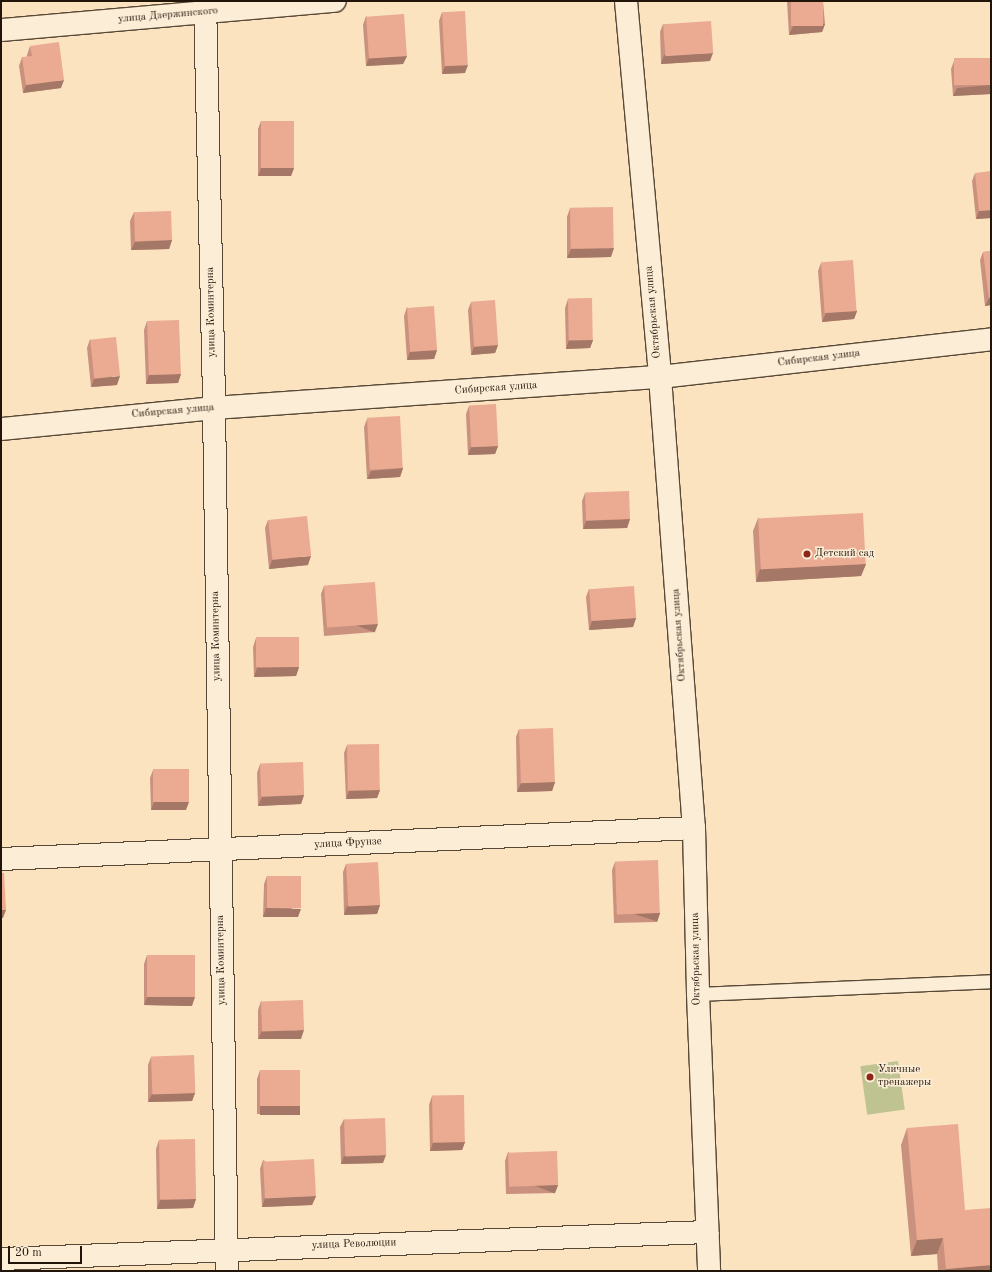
<!DOCTYPE html>
<html>
<head>
<meta charset="utf-8">
<style>
  body { margin:0 }
  #map { position:relative; width:992px; height:1272px; overflow:hidden; background:#fbe3c0; font-family:"Old Standard TT",serif }
  div>[style] { position:absolute }
  .green>* { inset:0; background:#bfc392; transform-origin:0 0 }
  .roads { filter:drop-shadow(1px 0 #584837) drop-shadow(-1px 0 #584837) drop-shadow(0 1px #584837) drop-shadow(0 -1px #584837) }
  .service>* { height:13px; margin:-6.5px; padding:0 6.5px; transform-origin:6.5px; border-radius:6.5px; background:#fcedd6 }
  .minor>* { height:22px; margin:-11px; padding:0 11px; transform-origin:11px; border-radius:11px; background:#fcedd6 }
  .tertiary>* { height:22px; margin:-11px; padding:0 11px; transform-origin:11px; border-radius:11px; background:#fcedd6 }
  .wall>* { inset:0; background:#ca927e }
  .shaded-wall>* { inset:0; background:#a47766; transform-origin:0 0 }
  .building>* { inset:0; background:#ebaa92; transform-origin:0 0 }
  .dots>* { width:11px; height:11px; translate:-50% -50%; box-sizing:border-box; border:2px solid #fcedd6; border-radius:50% }
  span { translate:-50% -50%; white-space:nowrap; text-align:center; line-height:1.15; -webkit-text-stroke:3px #fcedd6; paint-order:stroke }
  .street-label { font-size:11px; color:#211409 }
  .poi-label { font-size:11px; color:#211409 }
  .left { translate:0 -50%; text-align:left }
  .frame { position:absolute; inset:0; border:2px solid #211409; pointer-events:none }
  .scale { position:absolute; left:8px; top:1246px; width:74px; height:18px; box-sizing:border-box; border:2px solid #211409; border-top:0; padding-left:5px; font-size:12px; line-height:14px; white-space:nowrap; color:#211409; -webkit-text-stroke:3px #fcedd6; paint-order:stroke }
</style>
</head>
<body>
<div id="map">
  <div class="green">
    <div style="left:898px;top:1061px;width:49px;height:38px;rotate:82deg"></div>
  </div>
  <div class="roads">
    <div class="service">
      <div style="left:698px;top:994px;width:293px;rotate:-2.5deg"></div>
    </div>
    <div class="minor">
      <div style="left:205px;top:1px;width:407px;rotate:88.7deg"></div>
      <div style="left:214px;top:408px;width:863px;rotate:89.14deg"></div>
      <div style="left:1px;top:30px;width:335px;rotate:-5deg"></div>
      <div style="left:1px;top:429px;width:214px;rotate:-5.6deg"></div>
      <div style="left:214px;top:408px;width:447px;rotate:-4deg"></div>
      <div style="left:660px;top:377px;width:333px;rotate:-6.5deg"></div>
      <div style="left:1px;top:859px;width:694px;rotate:-2.56deg"></div>
      <div style="left:1px;top:1259px;width:707px;rotate:-2.19deg"></div>
    </div>
    <div class="tertiary">
      <div style="left:626px;top:1px;width:378px;rotate:84.8deg"></div>
      <div style="left:660px;top:377px;width:452px;rotate:85.7deg"></div>
      <div style="left:694px;top:828px;width:166px;rotate:88.6deg"></div>
      <div style="left:698px;top:994px;width:277px;rotate:87.7deg"></div>
    </div>
  </div>
  <div class="wall">
    <div style="clip-path:polygon(787px 1px,823px 1px,825px 24px,822px 32px,789px 35px)"></div>
    <div style="clip-path:polygon(442px 12px,465px 73px,442px 74px,439px 21px)"></div>
    <div style="clip-path:polygon(366px 16px,407px 56px,403px 64px,366px 66px,363px 25px)"></div>
    <div style="clip-path:polygon(663px 24px,710px 61px,661px 64px,660px 32px)"></div>
    <div style="clip-path:polygon(30px 46px,61px 88px,23px 93px,19px 66px,22px 57px,27px 57px,27px 55px)"></div>
    <div style="clip-path:polygon(991px 58px,991px 94px,953px 96px,951px 69px,954px 61px)"></div>
    <div style="clip-path:polygon(261px 121px,294px 168px,291px 176px,258px 176px,258px 129px)"></div>
    <div style="clip-path:polygon(975px 173px,991px 218px,976px 219px,972px 181px)"></div>
    <div style="clip-path:polygon(570px 208px,611px 257px,567px 258px,567px 217px)"></div>
    <div style="clip-path:polygon(134px 212px,172px 240px,169px 249px,131px 250px,130px 221px)"></div>
    <div style="clip-path:polygon(991px 251px,991px 305px,985px 306px,980px 260px,983px 252px)"></div>
    <div style="clip-path:polygon(821px 263px,857px 311px,854px 319px,822px 322px,818px 271px)"></div>
    <div style="clip-path:polygon(568px 299px,593px 340px,590px 348px,566px 349px,565px 308px)"></div>
    <div style="clip-path:polygon(471px 302px,498px 345px,495px 353px,471px 355px,468px 310px)"></div>
    <div style="clip-path:polygon(407px 307px,437px 350px,434px 359px,407px 360px,404px 316px)"></div>
    <div style="clip-path:polygon(147px 321px,181px 374px,178px 383px,146px 384px,144px 330px)"></div>
    <div style="clip-path:polygon(90px 339px,117px 385px,91px 387px,87px 348px)"></div>
    <div style="clip-path:polygon(469px 406px,498px 446px,495px 454px,468px 455px,466px 414px)"></div>
    <div style="clip-path:polygon(367px 419px,403px 468px,400px 477px,367px 479px,364px 427px)"></div>
    <div style="clip-path:polygon(585px 493px,630px 519px,627px 528px,583px 529px,582px 501px)"></div>
    <div style="clip-path:polygon(758px 518px,866px 564px,861px 576px,756px 582px,753px 531px)"></div>
    <div style="clip-path:polygon(268px 520px,308px 565px,269px 569px,265px 528px)"></div>
    <div style="clip-path:polygon(324px 586px,375px 632px,324px 636px,321px 594px)"></div>
    <div style="clip-path:polygon(589px 589px,636px 618px,633px 627px,589px 630px,586px 597px)"></div>
    <div style="clip-path:polygon(256px 638px,299px 667px,296px 676px,254px 677px,253px 647px)"></div>
    <div style="clip-path:polygon(519px 729px,555px 782px,552px 791px,517px 792px,516px 737px)"></div>
    <div style="clip-path:polygon(347px 745px,380px 790px,377px 798px,346px 799px,344px 753px)"></div>
    <div style="clip-path:polygon(260px 764px,304px 795px,301px 804px,258px 806px,257px 773px)"></div>
    <div style="clip-path:polygon(153px 770px,186px 810px,151px 810px,150px 778px)"></div>
    <div style="clip-path:polygon(615px 862px,660px 913px,657px 922px,614px 923px,612px 870px)"></div>
    <div style="clip-path:polygon(346px 864px,380px 905px,377px 914px,344px 915px,343px 872px)"></div>
    <div style="clip-path:polygon(267px 876px,298px 917px,263px 917px,264px 884px)"></div>
    <div style="clip-path:polygon(147px 955px,192px 1006px,144px 1005px,144px 964px)"></div>
    <div style="clip-path:polygon(261px 1001px,301px 1039px,258px 1039px,258px 1010px)"></div>
    <div style="clip-path:polygon(151px 1057px,195px 1093px,192px 1101px,148px 1102px,148px 1065px)"></div>
    <div style="clip-path:polygon(260px 1070px,297px 1114px,257px 1114px,257px 1079px)"></div>
    <div style="clip-path:polygon(432px 1096px,465px 1142px,462px 1150px,430px 1151px,429px 1105px)"></div>
    <div style="clip-path:polygon(344px 1119px,383px 1163px,341px 1164px,340px 1127px)"></div>
    <div style="clip-path:polygon(907px 1128px,965px 1210px,991px 1271px,938px 1271px,937px 1254px,911px 1256px,901px 1145px)"></div>
    <div style="clip-path:polygon(159px 1140px,196px 1199px,193px 1208px,157px 1209px,156px 1149px)"></div>
    <div style="clip-path:polygon(508px 1152px,558px 1185px,555px 1193px,506px 1194px,505px 1161px)"></div>
    <div style="clip-path:polygon(263px 1160px,316px 1196px,312px 1205px,262px 1207px,260px 1169px)"></div>
  </div>
  <div class="shaded-wall">
    <div style="clip-path:polygon(825px 24px,822px 32px,789px 35px,793px 26px)"></div>
    <div style="clip-path:polygon(713px 53px,710px 61px,661px 64px,664px 55px)"></div>
    <div style="clip-path:polygon(407px 56px,403px 64px,366px 66px,369px 58px)"></div>
    <div style="clip-path:polygon(468px 65px,465px 73px,442px 74px,445px 66px)"></div>
    <div style="clip-path:polygon(64px 80px,61px 88px,23px 93px,26px 85px)"></div>
    <div style="clip-path:polygon(991px 85px,991px 94px,953px 96px,957px 88px)"></div>
    <div style="clip-path:polygon(261px 168px,294px 168px,291px 176px,258px 176px)"></div>
    <div style="clip-path:polygon(991px 210px,991px 218px,976px 219px,979px 211px)"></div>
    <div style="clip-path:polygon(172px 240px,169px 249px,131px 250px,135px 242px)"></div>
    <div style="clip-path:polygon(614px 248px,611px 257px,567px 258px,571px 249px)"></div>
    <div style="clip-path:polygon(991px 297px,991px 305px,985px 306px,989px 298px)"></div>
    <div style="clip-path:polygon(857px 311px,854px 319px,822px 322px,826px 313px)"></div>
    <div style="clip-path:polygon(569px 340px,593px 340px,590px 348px,566px 349px)"></div>
    <div style="clip-path:polygon(498px 345px,495px 353px,471px 355px,474px 347px)"></div>
    <div style="clip-path:polygon(437px 350px,434px 359px,407px 360px,410px 352px)"></div>
    <div style="clip-path:polygon(181px 374px,178px 383px,146px 384px,149px 375px)"></div>
    <div style="clip-path:polygon(120px 376px,117px 385px,91px 387px,94px 379px)"></div>
    <div style="clip-path:polygon(498px 446px,495px 454px,468px 455px,471px 447px)"></div>
    <div style="clip-path:polygon(403px 468px,400px 477px,367px 479px,371px 471px)"></div>
    <div style="clip-path:polygon(630px 519px,627px 528px,583px 529px,586px 521px)"></div>
    <div style="clip-path:polygon(311px 556px,308px 565px,269px 569px,272px 560px)"></div>
    <div style="clip-path:polygon(866px 564px,861px 576px,756px 582px,760px 569px)"></div>
    <div style="clip-path:polygon(636px 618px,633px 627px,589px 630px,592px 621px)"></div>
    <div style="left:378px;top:624px;width:9px;height:51px;rotate:111deg"></div>
    <div style="clip-path:polygon(299px 667px,296px 676px,254px 677px,257px 668px)"></div>
    <div style="clip-path:polygon(555px 782px,552px 791px,517px 792px,521px 783px)"></div>
    <div style="clip-path:polygon(380px 790px,377px 798px,346px 799px,349px 791px)"></div>
    <div style="clip-path:polygon(304px 795px,301px 804px,258px 806px,262px 797px)"></div>
    <div style="clip-path:polygon(154px 802px,189px 802px,186px 810px,151px 810px)"></div>
    <div style="clip-path:polygon(380px 905px,377px 914px,344px 915px,347px 906px)"></div>
    <div style="clip-path:polygon(266px 908px,301px 909px,298px 917px,263px 917px)"></div>
    <div style="clip-path:polygon(1px 910px,6px 910px,3px 918px,1px 918px)"></div>
    <div style="left:660px;top:913px;width:9px;height:43px;rotate:108deg"></div>
    <div style="clip-path:polygon(147px 997px,195px 997px,192px 1006px,144px 1005px)"></div>
    <div style="clip-path:polygon(304px 1030px,301px 1039px,258px 1039px,262px 1031px)"></div>
    <div style="clip-path:polygon(195px 1093px,192px 1101px,148px 1102px,152px 1094px)"></div>
    <div style="left:260px;top:1106px;width:40px;height:9px"></div>
    <div style="clip-path:polygon(465px 1142px,462px 1150px,430px 1151px,433px 1143px)"></div>
    <div style="clip-path:polygon(386px 1155px,383px 1163px,341px 1164px,344px 1156px)"></div>
    <div style="left:558px;top:1185px;width:9px;height:49px;rotate:111deg"></div>
    <div style="clip-path:polygon(316px 1196px,312px 1205px,262px 1207px,265px 1198px)"></div>
    <div style="clip-path:polygon(196px 1199px,193px 1208px,157px 1209px,160px 1200px)"></div>
    <div style="clip-path:polygon(943px 1238px,937px 1254px,911px 1256px,917px 1240px)"></div>
    <div style="clip-path:polygon(991px 1265px,991px 1271px,945px 1271px,946px 1269px)"></div>
  </div>
  <div class="building">
    <div style="left:791px;top:1px;width:32px;height:25px"></div>
    <div style="left:465px;top:11px;width:54px;height:23px;rotate:87deg"></div>
    <div style="left:404px;top:14px;width:42px;height:38px;rotate:86deg"></div>
    <div style="left:711px;top:21px;width:32px;height:48px;rotate:86deg"></div>
    <div style="clip-path:polygon(59px 42px,64px 80px,26px 85px,22px 57px,32px 56px,30px 46px)"></div>
    <div style="left:991px;top:58px;width:27px;height:37px;rotate:90deg"></div>
    <div style="left:261px;top:121px;width:33px;height:47px"></div>
    <div style="clip-path:polygon(991px 171px,991px 210px,979px 211px,975px 173px)"></div>
    <div style="left:613px;top:207px;width:41px;height:43px;rotate:89deg"></div>
    <div style="left:171px;top:211px;width:29px;height:37px;rotate:88deg"></div>
    <div style="clip-path:polygon(991px 251px,991px 297px,989px 298px,983px 252px)"></div>
    <div style="left:853px;top:260px;width:51px;height:32px;rotate:86deg"></div>
    <div style="left:592px;top:298px;width:42px;height:24px;rotate:89deg"></div>
    <div style="left:495px;top:300px;width:45px;height:24px;rotate:86deg"></div>
    <div style="left:434px;top:306px;width:44px;height:27px;rotate:86deg"></div>
    <div style="left:179px;top:320px;width:54px;height:32px;rotate:88deg"></div>
    <div style="left:116px;top:337px;width:39px;height:26px;rotate:84deg"></div>
    <div style="left:496px;top:404px;width:42px;height:27px;rotate:87deg"></div>
    <div style="left:400px;top:416px;width:52px;height:33px;rotate:87deg"></div>
    <div style="left:629px;top:491px;width:28px;height:44px;rotate:88deg"></div>
    <div style="left:863px;top:513px;width:51px;height:105px;rotate:87deg"></div>
    <div style="left:307px;top:516px;width:40px;height:39px;rotate:84deg"></div>
    <div style="left:375px;top:582px;width:42px;height:51px;rotate:86deg"></div>
    <div style="left:634px;top:586px;width:32px;height:45px;rotate:86deg"></div>
    <div style="left:299px;top:637px;width:30px;height:43px;rotate:90deg"></div>
    <div style="left:553px;top:728px;width:54px;height:34px;rotate:88deg"></div>
    <div style="left:379px;top:744px;width:46px;height:32px;rotate:89deg"></div>
    <div style="left:303px;top:762px;width:33px;height:43px;rotate:88deg"></div>
    <div style="left:189px;top:769px;width:33px;height:36px;rotate:90deg"></div>
    <div style="left:658px;top:860px;width:53px;height:43px;rotate:88deg"></div>
    <div style="left:378px;top:862px;width:43px;height:32px;rotate:87deg"></div>
    <div style="clip-path:polygon(1px 873px,4px 873px,6px 910px,1px 910px)"></div>
    <div style="left:267px;top:876px;width:34px;height:32px"></div>
    <div style="left:147px;top:955px;width:48px;height:42px"></div>
    <div style="left:303px;top:1000px;width:30px;height:42px;rotate:88deg"></div>
    <div style="left:194px;top:1055px;width:38px;height:43px;rotate:88deg"></div>
    <div style="left:260px;top:1070px;width:40px;height:36px"></div>
    <div style="left:464px;top:1095px;width:47px;height:32px;rotate:89deg"></div>
    <div style="left:385px;top:1118px;width:37px;height:41px;rotate:88deg"></div>
    <div style="clip-path:polygon(958px 1124px,965px 1210px,991px 1208px,991px 1265px,946px 1269px,943px 1238px,917px 1240px,907px 1128px)"></div>
    <div style="left:195px;top:1139px;width:60px;height:36px;rotate:89deg"></div>
    <div style="left:557px;top:1151px;width:34px;height:49px;rotate:88deg"></div>
    <div style="left:314px;top:1159px;width:37px;height:51px;rotate:87deg"></div>
  </div>
  <div class="dots">
    <div style="left:807px;top:554px;background:#8f2418"></div>
    <div style="left:870px;top:1077px;background:#8f2418"></div>
  </div>
  <div class="street-label">
    <span style="left:168px;top:16px;rotate:-5deg">улица Дзержинского</span>
    <span style="left:212px;top:312px;rotate:-91deg">улица Коминтерна</span>
    <span style="left:654px;top:312px;rotate:-95deg">Октябрьская улица</span>
    <span style="left:819px;top:359px;rotate:-7deg">Сибирская улица</span>
    <span style="left:496px;top:389px;rotate:-4deg">Сибирская улица</span>
    <span style="left:173px;top:412px;rotate:-5deg">Сибирская улица</span>
    <span style="left:680px;top:635px;rotate:-94deg">Октябрьская улица</span>
    <span style="left:217px;top:636px;rotate:-91deg">улица Коминтерна</span>
    <span style="left:348px;top:844px;rotate:-3deg">улица Фрунзе</span>
    <span style="left:697px;top:959px;rotate:-91deg">Октябрьская улица</span>
    <span style="left:222px;top:960px;rotate:-91deg">улица Коминтерна</span>
    <span style="left:354px;top:1245px;rotate:-2deg">улица Революции</span>
  </div>
  <div class="poi-label">
    <span class="left" style="left:815px;top:554px">Детский сад</span>
    <span class="left" style="left:878px;top:1077px">Уличные<br>тренажеры</span>
  </div>
  <div class="frame"></div>
  <div class="scale">20 m</div>
</div>
</body>
</html>
